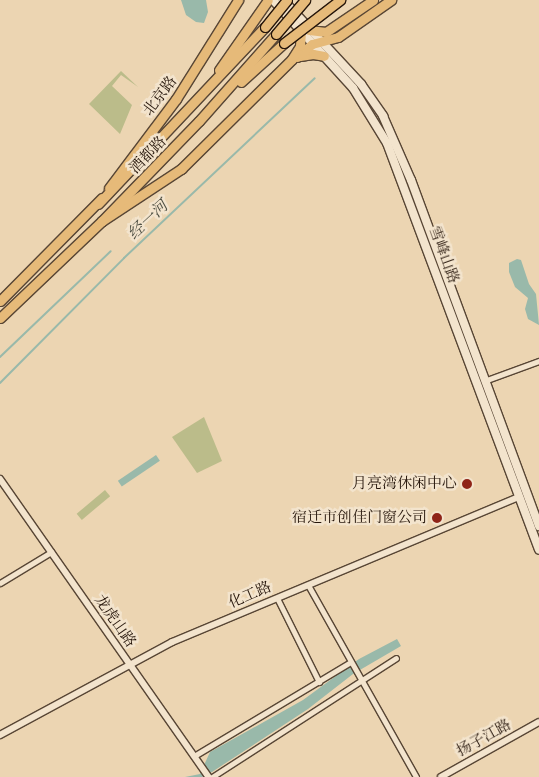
<!DOCTYPE html>
<html>
<head>
<meta charset="utf-8">
<style>
  body { margin:0 }
  #map { position:relative; width:539px; height:777px; overflow:hidden; background:#ecd5b2; font-family:Alegreya,"Noto Serif SC",serif }
  div>[style] { position:absolute }
  .green>* { inset:0; background:#bbbc8a; transform-origin:0 0 }
  .water>* { inset:0; background:#99b9aa; transform-origin:0 0 }
  .stream>* { height:2px; margin:-1px; padding:0 1px; transform-origin:1px; border-radius:1px; background:#99b9aa }
  .roads { filter:drop-shadow(1px 0 #584635) drop-shadow(-1px 0 #584635) drop-shadow(0 1px #584635) drop-shadow(0 -1px #584635) }
  .minor>* { height:5px; margin:-2.5px; padding:0 2.5px; transform-origin:2.5px; border-radius:2.5px; background:#f3e4cd }
  .tertiary>* { height:6px; margin:-3px; padding:0 3px; transform-origin:3px; border-radius:3px; background:#f3e4cd }
  .secondary>* { height:8px; margin:-4px; padding:0 4px; transform-origin:4px; border-radius:4px; background:#f3e4cd }
  .primary>* { height:9px; margin:-4.5px; padding:0 4.5px; transform-origin:4.5px; border-radius:4.5px; background:#e6ba79 }
  .trunk>* { height:9px; margin:-4.5px; padding:0 4.5px; transform-origin:4.5px; border-radius:4.5px; background:#e6ba79 }
  .bridges { filter:drop-shadow(1px 0 #26160b) drop-shadow(-1px 0 #26160b) drop-shadow(0 1px #26160b) drop-shadow(0 -1px #26160b) }
  .trunk-bridge>* { height:9px; margin:-4.5px; padding:0 4.5px; transform-origin:4.5px; border-radius:4.5px; background:#e6ba79 }
  .dots>* { width:14px; height:14px; translate:-50% -50%; box-sizing:border-box; border:2px solid #f3e4cd; border-radius:50% }
  span { translate:-50% -50%; white-space:nowrap; text-align:center; line-height:1.15; -webkit-text-stroke:5px #f3e4cd; paint-order:stroke }
  .street-label { font-size:15px; color:#26160b }
  .poi-label { font-size:15px; color:#26160b }
  .right { translate:-100% -50%; text-align:right }
  .water-label { font-size:16px; color:#4e4f43; font-style:italic }
</style>
</head>
<body>
<div id="map">
  <div class="green">
    <div style="clip-path:polygon(121px 71px,138px 87px,121px 75px,112px 86px,132px 105px,120px 134px,89px 104px)"></div>
    <div style="clip-path:polygon(204px 417px,222px 461px,197px 473px,172px 437px)"></div>
    <div style="left:105px;top:490px;width:8px;height:37px;rotate:50deg"></div>
  </div>
  <div class="water">
    <div style="clip-path:polygon(181px 0,206px 0,208px 12px,204px 23px,196px 22px,186px 15px)"></div>
    <div style="clip-path:polygon(517px 259px,521px 260px,529px 284px,536px 294px,539px 325px,528px 319px,525px 309px,528px 298px,515px 287px,509px 272px,509px 263px)"></div>
    <div style="left:156px;top:455px;width:7px;height:46px;rotate:56deg"></div>
    <div style="clip-path:polygon(397px 639px,401px 646px,353px 674px,308px 709px,212px 772px,202px 777px,185px 777px,200px 774px,210px 752px,303px 700px,359px 659px)"></div>
  </div>
  <div class="stream">
    <div style="left:0;top:357px;width:153px;rotate:-43.7deg"></div>
    <div style="left:0;top:383px;width:176px;rotate:-45.2deg"></div>
    <div style="left:124px;top:258px;width:262px;rotate:-43.3deg"></div>
  </div>
  <div class="roads">
    <div class="minor">
      <div style="left:484px;top:381px;width:59px;rotate:-20deg"></div>
      <div style="left:0;top:583px;width:60px;rotate:-31.3deg"></div>
      <div style="left:308px;top:585px;width:220px;rotate:60.6deg"></div>
      <div style="left:277px;top:598px;width:94px;rotate:63.4deg"></div>
      <div style="left:194px;top:756px;width:181px;rotate:-31deg"></div>
      <div style="left:212px;top:777px;width:219px;rotate:-32.9deg"></div>
    </div>
    <div class="tertiary">
      <div style="left:0;top:479px;width:364px;rotate:55deg"></div>
      <div style="left:0;top:735px;width:196px;rotate:-28.4deg"></div>
      <div style="left:172px;top:642px;width:376px;rotate:-22.7deg"></div>
      <div style="left:441px;top:777px;width:112px;rotate:-29.3deg"></div>
    </div>
    <div class="secondary">
      <div style="left:273px;top:0;width:119px;rotate:47.7deg"></div>
      <div style="left:353px;top:88px;width:65px;rotate:58.3deg"></div>
      <div style="left:387px;top:143px;width:434px;rotate:69.5deg"></div>
      <div style="left:283px;top:0;width:115px;rotate:47.1deg"></div>
      <div style="left:361px;top:84px;width:39px;rotate:55deg"></div>
      <div style="left:383px;top:116px;width:70px;rotate:66.4deg"></div>
      <div style="left:411px;top:180px;width:369px;rotate:69.7deg"></div>
    </div>
    <div class="primary">
      <div style="left:309px;top:30px;width:17px;rotate:7deg"></div>
      <div style="left:326px;top:32px;width:57px;rotate:-34.2deg"></div>
      <div style="left:300px;top:56px;width:13px;rotate:-9deg"></div>
      <div style="left:313px;top:54px;width:11px;rotate:10deg"></div>
      <div style="left:297px;top:57px;width:20px;rotate:-41deg"></div>
      <div style="left:312px;top:44px;width:27px;rotate:-15deg"></div>
      <div style="left:338px;top:37px;width:65px;rotate:-34.9deg"></div>
      <div style="left:109px;top:188px;width:111px;rotate:-53deg"></div>
      <div style="left:176px;top:99px;width:117px;rotate:-57.9deg"></div>
      <div style="left:0;top:301px;width:145px;rotate:-45.3deg"></div>
      <div style="left:0;top:318px;width:141px;rotate:-43.6deg"></div>
      <div style="left:102px;top:221px;width:95px;rotate:-33.4deg"></div>
      <div style="left:181px;top:169px;width:156px;rotate:-44.7deg"></div>
      <div style="left:292px;top:59px;width:15px;rotate:-58deg"></div>
      <div style="left:300px;top:46px;width:13px;rotate:-86deg"></div>
    </div>
    <div class="trunk">
      <div style="left:219px;top:70px;width:85px;rotate:-55deg"></div>
      <div style="left:241px;top:82px;width:58px;rotate:-42.2deg"></div>
      <div style="left:98px;top:204px;width:243px;rotate:-46.7deg"></div>
      <div style="left:102px;top:221px;width:139px;rotate:-45.9deg"></div>
      <div style="left:199px;top:121px;width:116px;rotate:-48.5deg"></div>
    </div>
  </div>
  <div class="bridges">
    <div class="trunk-bridge">
      <div style="left:265px;top:27px;width:35px;rotate:-51deg"></div>
      <div style="left:276px;top:34px;width:45px;rotate:-49.5deg"></div>
      <div style="left:284px;top:43px;width:71px;rotate:-37.5deg"></div>
    </div>
  </div>
  <div class="dots">
    <div style="left:467px;top:484px;background:#8f2418"></div>
    <div style="left:437px;top:518px;background:#8f2418"></div>
  </div>
  <div class="street-label">
    <span style="left:160px;top:96px;rotate:-53deg">北京路</span>
    <span style="left:148px;top:155px;rotate:-46deg">酒都路</span>
    <span style="left:444px;top:255px;rotate:70deg">雪峰山路</span>
    <span style="left:250px;top:595px;rotate:-23deg">化工路</span>
    <span style="left:115px;top:621px;rotate:55deg">龙虎山路</span>
    <span style="left:484px;top:738px;rotate:-29deg">扬子江路</span>
  </div>
  <div class="poi-label">
    <span class="right" style="left:457px;top:484px">月亮湾休闲中心</span>
    <span class="right" style="left:427px;top:518px">宿迁市创佳门窗公司</span>
  </div>
  <div class="water-label">
    <span style="left:148px;top:220px;rotate:-43deg">经一河</span>
  </div>
</div>
</body>
</html>
